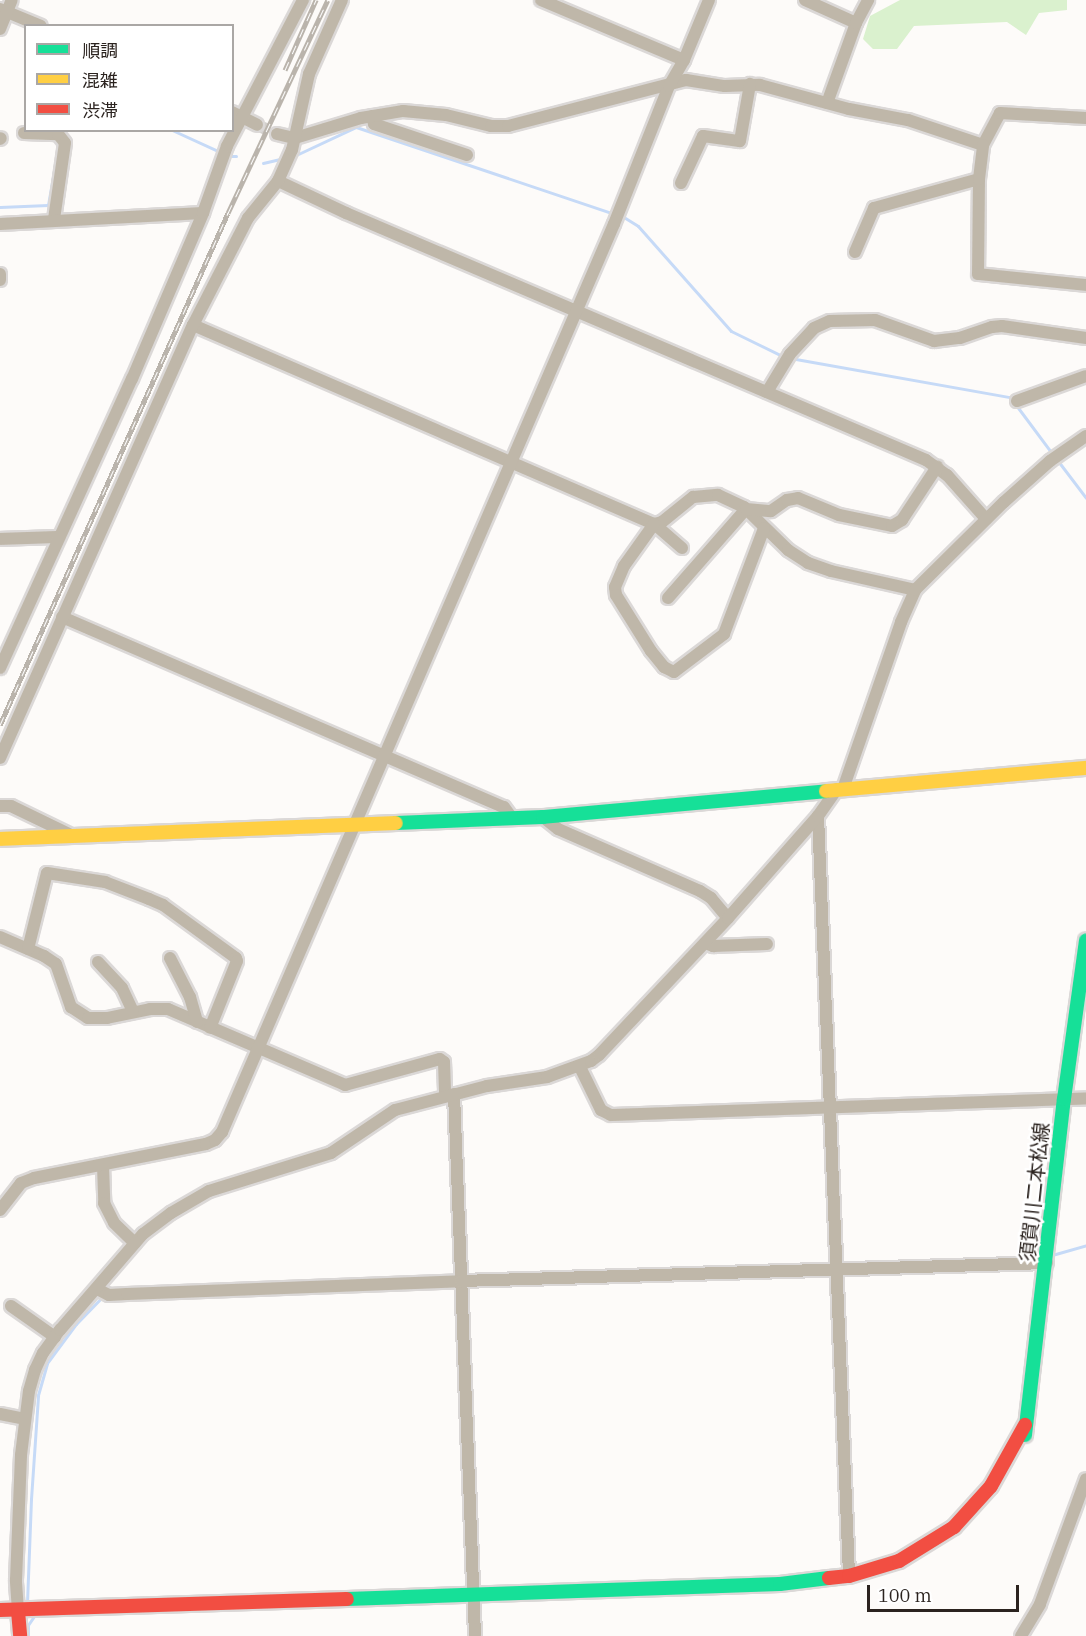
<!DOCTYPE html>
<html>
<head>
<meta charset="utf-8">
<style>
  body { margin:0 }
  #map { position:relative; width:1086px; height:1636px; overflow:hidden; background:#fdfbf9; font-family:"IBM Plex Serif","Noto Sans JP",serif }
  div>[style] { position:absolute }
  .green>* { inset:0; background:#daf1ce }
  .stream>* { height:3px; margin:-1.5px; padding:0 1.5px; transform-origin:1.5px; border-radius:1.5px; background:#c6daf7 }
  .street-tunnel>* { height:12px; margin-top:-6px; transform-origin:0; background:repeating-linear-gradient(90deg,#d3d0cd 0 12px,transparent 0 18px) }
  .roads { filter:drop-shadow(2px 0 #dbd8d7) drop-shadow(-2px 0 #dbd8d7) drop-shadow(0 2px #dbd8d7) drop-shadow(0 -2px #dbd8d7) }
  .street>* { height:12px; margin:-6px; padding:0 6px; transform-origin:6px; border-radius:6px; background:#bfb7a9 }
  .fast>* { height:14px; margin:-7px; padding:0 7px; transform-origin:7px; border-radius:7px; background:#16e098 }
  .slow>* { height:14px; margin:-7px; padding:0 7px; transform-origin:7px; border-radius:7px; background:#ffcf43 }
  .jam>* { height:14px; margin:-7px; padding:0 7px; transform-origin:7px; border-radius:7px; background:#f24e42 }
  .rail>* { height:5px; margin-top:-2.5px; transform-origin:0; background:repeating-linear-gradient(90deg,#fff 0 9px,#bab4ac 0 18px); box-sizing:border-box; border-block:2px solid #bab4ac }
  span { translate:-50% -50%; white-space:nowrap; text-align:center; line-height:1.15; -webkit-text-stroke:5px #fff; paint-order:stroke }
  .street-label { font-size:20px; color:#2b231f }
  .legend { position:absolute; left:24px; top:24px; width:210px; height:108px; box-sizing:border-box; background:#fff; border:2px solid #aaa7a5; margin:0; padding:8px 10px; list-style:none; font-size:18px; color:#2b231f }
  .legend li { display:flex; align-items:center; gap:12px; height:30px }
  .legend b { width:30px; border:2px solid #aaa7a5 }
  .scale { position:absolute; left:867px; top:1585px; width:152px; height:27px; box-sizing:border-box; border:3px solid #2b231f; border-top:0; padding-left:8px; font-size:18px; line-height:21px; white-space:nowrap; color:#2b231f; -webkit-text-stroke:4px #fff; paint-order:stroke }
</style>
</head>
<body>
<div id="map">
  <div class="green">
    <div style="clip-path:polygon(900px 0,1067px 0,1067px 10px,1039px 13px,1026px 35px,1007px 22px,914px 26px,897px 49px,873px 49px,863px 39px,870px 16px)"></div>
  </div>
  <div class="stream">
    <div style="left:172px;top:130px;width:55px;rotate:24.7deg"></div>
    <div style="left:228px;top:156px;width:8px"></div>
    <div style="left:294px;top:156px;width:68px;rotate:-25.1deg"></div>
    <div style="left:356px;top:127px;width:273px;rotate:18.6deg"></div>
    <div style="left:263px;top:163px;width:23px;rotate:-13deg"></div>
    <div style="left:0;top:207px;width:48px;rotate:-2.4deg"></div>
    <div style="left:48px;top:205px;width:64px;rotate:-80.1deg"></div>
    <div style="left:622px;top:216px;width:19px;rotate:32deg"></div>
    <div style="left:638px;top:226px;width:140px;rotate:48.5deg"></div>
    <div style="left:731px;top:331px;width:59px;rotate:26.1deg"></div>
    <div style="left:790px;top:358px;width:223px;rotate:10.1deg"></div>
    <div style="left:1010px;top:397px;width:74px;rotate:53.3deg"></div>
    <div style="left:1058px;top:461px;width:46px;rotate:52.9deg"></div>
    <div style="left:1052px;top:1255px;width:35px;rotate:-16deg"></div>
    <div style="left:30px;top:1603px;width:3px;rotate:180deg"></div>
    <div style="left:27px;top:1603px;width:104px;rotate:-87.8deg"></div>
    <div style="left:31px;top:1499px;width:104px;rotate:-86.1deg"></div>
    <div style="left:38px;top:1395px;width:33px;rotate:-74deg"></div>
    <div style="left:47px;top:1363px;width:49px;rotate:-53.4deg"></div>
    <div style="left:76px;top:1324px;width:39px;rotate:-46deg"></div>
    <div style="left:28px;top:1636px;width:11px;rotate:-90deg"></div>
    <div style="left:28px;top:1625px;width:11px;rotate:-56deg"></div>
  </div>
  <div class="street-tunnel">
    <div style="left:257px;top:125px;width:22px;rotate:24deg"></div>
  </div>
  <div class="roads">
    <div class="street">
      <div style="left:541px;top:0;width:155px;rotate:22.8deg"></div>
      <div style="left:805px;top:0;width:56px;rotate:24.3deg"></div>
      <div style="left:856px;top:23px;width:85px;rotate:109.9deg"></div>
      <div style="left:0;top:9px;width:44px;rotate:22.5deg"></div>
      <div style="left:856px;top:23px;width:26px;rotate:-62deg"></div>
      <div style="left:0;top:29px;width:31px;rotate:-68deg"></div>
      <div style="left:232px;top:112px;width:28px;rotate:27deg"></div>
      <div style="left:372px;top:116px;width:8px;rotate:76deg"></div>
      <div style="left:374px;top:124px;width:98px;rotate:18.4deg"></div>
      <div style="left:24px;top:133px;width:34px;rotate:2deg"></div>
      <div style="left:58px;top:134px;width:11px;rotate:52deg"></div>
      <div style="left:65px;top:143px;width:77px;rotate:98.2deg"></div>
      <div style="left:277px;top:134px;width:18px;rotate:13deg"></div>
      <div style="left:295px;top:138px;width:69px;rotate:-16.9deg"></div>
      <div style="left:361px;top:118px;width:43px;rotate:-9.5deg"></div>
      <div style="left:403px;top:111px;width:43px;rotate:5.3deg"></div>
      <div style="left:446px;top:115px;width:46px;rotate:13.7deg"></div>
      <div style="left:491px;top:126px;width:17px"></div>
      <div style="left:508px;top:126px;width:184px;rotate:-14.5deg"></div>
      <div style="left:686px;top:80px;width:39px;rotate:9deg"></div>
      <div style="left:725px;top:86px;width:35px;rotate:-2deg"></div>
      <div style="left:760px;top:85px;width:92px;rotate:15.1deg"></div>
      <div style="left:849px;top:109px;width:60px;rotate:10.6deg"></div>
      <div style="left:908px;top:120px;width:79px;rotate:18.4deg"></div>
      <div style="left:983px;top:145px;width:36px;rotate:-62deg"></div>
      <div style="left:1000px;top:113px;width:86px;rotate:3.3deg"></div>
      <div style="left:0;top:139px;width:1px;rotate:-45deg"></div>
      <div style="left:979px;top:179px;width:95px;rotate:90.6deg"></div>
      <div style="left:978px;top:274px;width:109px;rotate:5.8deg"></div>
      <div style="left:278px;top:181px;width:75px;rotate:25.2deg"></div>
      <div style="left:346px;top:213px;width:630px;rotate:23.07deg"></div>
      <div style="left:926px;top:460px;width:26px;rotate:36deg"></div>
      <div style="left:947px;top:475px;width:59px;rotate:48.4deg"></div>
      <div style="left:681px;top:183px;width:52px;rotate:-64.9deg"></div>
      <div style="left:703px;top:136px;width:37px;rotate:8deg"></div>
      <div style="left:740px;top:141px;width:58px;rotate:-80deg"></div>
      <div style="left:0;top:224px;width:203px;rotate:-3.1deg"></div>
      <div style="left:855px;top:252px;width:48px;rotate:-66.6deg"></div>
      <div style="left:874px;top:208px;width:109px;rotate:-15.4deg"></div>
      <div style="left:979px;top:179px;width:34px;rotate:-83deg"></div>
      <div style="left:0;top:274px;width:6px;rotate:90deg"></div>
      <div style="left:193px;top:325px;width:502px;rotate:23.35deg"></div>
      <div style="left:654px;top:524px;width:8px;rotate:-14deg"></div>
      <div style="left:662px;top:522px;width:40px;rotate:-39deg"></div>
      <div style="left:693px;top:497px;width:25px;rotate:-5deg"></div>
      <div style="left:718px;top:495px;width:29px;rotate:25deg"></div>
      <div style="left:744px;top:507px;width:62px;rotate:44.3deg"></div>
      <div style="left:788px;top:550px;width:24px;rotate:33deg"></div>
      <div style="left:808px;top:563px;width:24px;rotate:19deg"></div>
      <div style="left:831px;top:571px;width:86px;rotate:12.7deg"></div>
      <div style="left:767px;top:392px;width:44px;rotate:-58.8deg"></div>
      <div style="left:790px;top:354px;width:35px;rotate:-47deg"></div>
      <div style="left:814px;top:328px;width:17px;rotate:-24deg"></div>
      <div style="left:830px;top:321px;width:45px;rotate:-1.3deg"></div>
      <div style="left:875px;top:320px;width:63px;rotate:19.6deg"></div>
      <div style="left:934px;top:341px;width:26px;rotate:-7deg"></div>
      <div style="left:960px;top:338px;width:34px;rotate:-19deg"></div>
      <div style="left:992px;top:327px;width:10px;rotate:-6deg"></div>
      <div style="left:1002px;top:326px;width:85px;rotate:8.1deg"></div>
      <div style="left:1017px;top:401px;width:73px;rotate:-19.9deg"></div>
      <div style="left:0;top:539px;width:58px;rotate:-2deg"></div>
      <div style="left:682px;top:548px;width:37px;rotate:-139deg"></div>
      <div style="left:654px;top:524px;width:52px;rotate:125.5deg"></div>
      <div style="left:624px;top:566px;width:23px;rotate:113deg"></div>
      <div style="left:615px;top:587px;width:8px;rotate:83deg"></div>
      <div style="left:616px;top:595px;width:66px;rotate:58deg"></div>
      <div style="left:651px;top:651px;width:21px;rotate:51deg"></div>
      <div style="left:664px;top:667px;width:11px;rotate:27deg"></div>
      <div style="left:674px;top:672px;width:63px;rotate:-37.2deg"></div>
      <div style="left:724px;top:634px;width:113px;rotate:-69.3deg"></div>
      <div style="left:668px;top:598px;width:118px;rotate:-48.8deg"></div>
      <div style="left:746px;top:509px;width:25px;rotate:5deg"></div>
      <div style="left:771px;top:511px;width:19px;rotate:-35deg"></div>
      <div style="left:787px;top:500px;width:11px;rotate:-10deg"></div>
      <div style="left:798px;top:498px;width:44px;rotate:22.5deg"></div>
      <div style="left:839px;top:515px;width:54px;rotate:11.7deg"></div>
      <div style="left:892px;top:526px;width:12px;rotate:-31deg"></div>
      <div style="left:902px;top:520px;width:64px;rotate:-56.6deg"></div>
      <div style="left:62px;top:617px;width:481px;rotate:23.3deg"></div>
      <div style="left:504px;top:807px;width:14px;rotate:54deg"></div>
      <div style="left:0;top:668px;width:318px;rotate:-65.5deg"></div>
      <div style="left:132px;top:379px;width:181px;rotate:-66.8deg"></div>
      <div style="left:203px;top:213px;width:71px;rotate:-70.3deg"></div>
      <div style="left:227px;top:146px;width:165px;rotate:-62.5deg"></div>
      <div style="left:0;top:758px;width:474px;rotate:-66deg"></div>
      <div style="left:193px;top:325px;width:120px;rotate:-62.8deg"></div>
      <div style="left:248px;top:218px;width:48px;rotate:-51deg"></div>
      <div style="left:278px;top:181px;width:34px;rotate:-66deg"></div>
      <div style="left:292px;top:150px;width:78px;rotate:-77.4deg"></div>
      <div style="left:309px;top:74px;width:81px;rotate:-66deg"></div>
      <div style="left:843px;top:789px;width:177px;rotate:-70.8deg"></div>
      <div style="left:901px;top:622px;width:35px;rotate:-66deg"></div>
      <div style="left:915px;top:590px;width:125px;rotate:-44.7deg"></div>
      <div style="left:1004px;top:502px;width:62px;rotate:-41.7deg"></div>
      <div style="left:1050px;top:461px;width:44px;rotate:-34.8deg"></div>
      <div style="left:0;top:806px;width:11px"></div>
      <div style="left:11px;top:806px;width:69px;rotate:25.8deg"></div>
      <div style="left:818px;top:816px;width:761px;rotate:87.66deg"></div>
      <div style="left:543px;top:817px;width:19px;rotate:39deg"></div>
      <div style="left:558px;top:829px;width:155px;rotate:23.6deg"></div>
      <div style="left:700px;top:891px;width:13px;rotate:32deg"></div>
      <div style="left:711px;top:898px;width:26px;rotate:50deg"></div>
      <div style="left:0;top:937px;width:48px;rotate:23.4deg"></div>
      <div style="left:44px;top:956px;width:14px;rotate:34deg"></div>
      <div style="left:56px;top:964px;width:46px;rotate:70.8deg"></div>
      <div style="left:71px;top:1007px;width:20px;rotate:33deg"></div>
      <div style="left:88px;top:1018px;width:19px"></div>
      <div style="left:107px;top:1018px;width:44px;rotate:-11.8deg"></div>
      <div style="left:150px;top:1009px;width:18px"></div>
      <div style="left:168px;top:1009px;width:193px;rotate:23.2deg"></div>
      <div style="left:345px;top:1085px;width:98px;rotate:-15.3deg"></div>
      <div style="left:440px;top:1059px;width:5px;rotate:37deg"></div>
      <div style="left:444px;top:1062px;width:34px;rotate:88deg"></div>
      <div style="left:705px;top:943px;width:9px;rotate:21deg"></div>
      <div style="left:713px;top:946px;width:54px;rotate:-2.1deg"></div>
      <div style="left:28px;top:949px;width:78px;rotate:-76deg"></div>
      <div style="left:47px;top:873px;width:59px;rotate:8.8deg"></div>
      <div style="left:105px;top:882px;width:47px;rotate:21.1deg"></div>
      <div style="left:149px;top:899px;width:15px;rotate:23deg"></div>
      <div style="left:163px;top:905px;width:90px;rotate:36deg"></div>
      <div style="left:236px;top:958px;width:3px;rotate:72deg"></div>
      <div style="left:237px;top:961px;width:72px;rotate:111.9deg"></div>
      <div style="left:170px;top:958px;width:44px;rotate:62.9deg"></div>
      <div style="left:190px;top:997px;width:26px;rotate:74deg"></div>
      <div style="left:98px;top:962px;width:35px;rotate:47deg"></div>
      <div style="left:122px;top:988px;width:26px;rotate:65deg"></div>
      <div style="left:580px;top:1067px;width:48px;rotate:64deg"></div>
      <div style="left:601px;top:1110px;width:11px;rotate:27deg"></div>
      <div style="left:611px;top:1115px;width:475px;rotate:-2deg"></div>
      <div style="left:454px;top:1094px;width:542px;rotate:87.78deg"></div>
      <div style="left:103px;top:1165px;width:38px;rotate:88deg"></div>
      <div style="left:104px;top:1203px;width:22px;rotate:63deg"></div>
      <div style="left:114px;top:1223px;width:29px;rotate:44deg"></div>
      <div style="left:0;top:1210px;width:34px;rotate:-52deg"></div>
      <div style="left:21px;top:1183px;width:14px;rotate:-21deg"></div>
      <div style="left:34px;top:1178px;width:175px;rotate:-11.2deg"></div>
      <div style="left:206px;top:1144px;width:10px;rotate:-24deg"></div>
      <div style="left:215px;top:1140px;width:11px;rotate:-49deg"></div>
      <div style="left:222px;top:1132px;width:989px;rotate:-66.65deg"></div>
      <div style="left:614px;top:224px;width:149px;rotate:-68.3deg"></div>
      <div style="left:669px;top:86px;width:30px;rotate:-60deg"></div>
      <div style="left:684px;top:60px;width:65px;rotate:-67.4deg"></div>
      <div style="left:97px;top:1289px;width:13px;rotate:27deg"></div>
      <div style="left:109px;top:1295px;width:18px;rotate:-3deg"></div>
      <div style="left:127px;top:1294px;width:334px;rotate:-2.2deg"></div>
      <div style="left:461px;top:1281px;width:586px;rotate:-1.76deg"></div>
      <div style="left:11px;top:1306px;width:54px;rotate:35.2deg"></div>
      <div style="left:0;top:1414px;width:25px;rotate:11deg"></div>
      <div style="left:18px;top:1611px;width:31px;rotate:-94deg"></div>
      <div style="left:16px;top:1580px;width:125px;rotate:-87.7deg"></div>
      <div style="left:21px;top:1455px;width:64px;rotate:-82.9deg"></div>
      <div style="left:29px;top:1391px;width:22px;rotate:-74deg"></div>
      <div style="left:35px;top:1370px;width:19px;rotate:-65deg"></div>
      <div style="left:43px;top:1353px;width:29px;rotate:-54deg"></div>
      <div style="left:60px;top:1330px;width:127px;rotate:-49.2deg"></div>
      <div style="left:143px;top:1234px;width:35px;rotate:-37deg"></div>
      <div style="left:171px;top:1213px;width:44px;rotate:-30.1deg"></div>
      <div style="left:209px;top:1191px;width:128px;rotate:-17.3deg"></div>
      <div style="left:331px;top:1153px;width:77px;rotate:-33.9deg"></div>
      <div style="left:395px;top:1110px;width:95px;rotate:-14.6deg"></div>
      <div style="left:487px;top:1086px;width:61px;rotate:-8.5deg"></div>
      <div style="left:547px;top:1077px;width:47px;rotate:-20deg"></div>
      <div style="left:591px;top:1061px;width:10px;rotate:-37deg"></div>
      <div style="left:599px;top:1055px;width:188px;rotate:-46.7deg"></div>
      <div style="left:728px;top:918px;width:136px;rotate:-48.6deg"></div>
      <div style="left:818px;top:816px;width:33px;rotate:-55deg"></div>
      <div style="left:1021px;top:1636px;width:37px;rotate:-59deg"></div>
      <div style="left:1040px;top:1604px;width:133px;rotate:-69.8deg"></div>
    </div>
    <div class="fast">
      <div style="left:396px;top:823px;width:147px;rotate:-2.3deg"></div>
      <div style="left:543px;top:817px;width:284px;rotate:-5.2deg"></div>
      <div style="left:1025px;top:1435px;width:338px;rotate:-83.4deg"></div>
      <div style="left:1064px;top:1099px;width:160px;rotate:-82.1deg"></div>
      <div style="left:347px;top:1599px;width:433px;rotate:-2deg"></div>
      <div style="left:780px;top:1584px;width:49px;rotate:-7deg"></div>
    </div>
    <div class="slow">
      <div style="left:826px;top:791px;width:261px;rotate:-5.1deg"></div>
      <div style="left:0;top:839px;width:396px;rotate:-2.3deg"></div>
    </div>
    <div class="jam">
      <div style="left:829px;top:1578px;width:20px;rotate:-6deg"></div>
      <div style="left:849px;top:1576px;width:52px;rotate:-16.7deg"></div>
      <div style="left:899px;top:1561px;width:65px;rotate:-31.7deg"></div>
      <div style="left:954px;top:1527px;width:55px;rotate:-47.9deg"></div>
      <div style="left:991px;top:1486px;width:70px;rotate:-60.9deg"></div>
      <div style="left:0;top:1610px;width:347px;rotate:-1.8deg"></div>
      <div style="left:18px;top:1611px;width:25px;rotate:85deg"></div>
    </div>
  </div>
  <div class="rail">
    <div style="left:285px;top:70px;width:77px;rotate:-66.1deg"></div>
    <div style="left:0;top:725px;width:560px;rotate:-66deg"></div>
    <div style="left:228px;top:213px;width:235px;rotate:-64.9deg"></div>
  </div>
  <div class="street-label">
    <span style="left:1034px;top:1192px;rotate:-84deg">須賀川二本松線</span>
  </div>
  <ul class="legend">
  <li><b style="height:8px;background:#16e098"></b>順調</li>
  <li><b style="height:8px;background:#ffcf43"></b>混雑</li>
  <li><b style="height:8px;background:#f24e42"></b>渋滞</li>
  </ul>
  <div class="scale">100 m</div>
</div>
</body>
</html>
